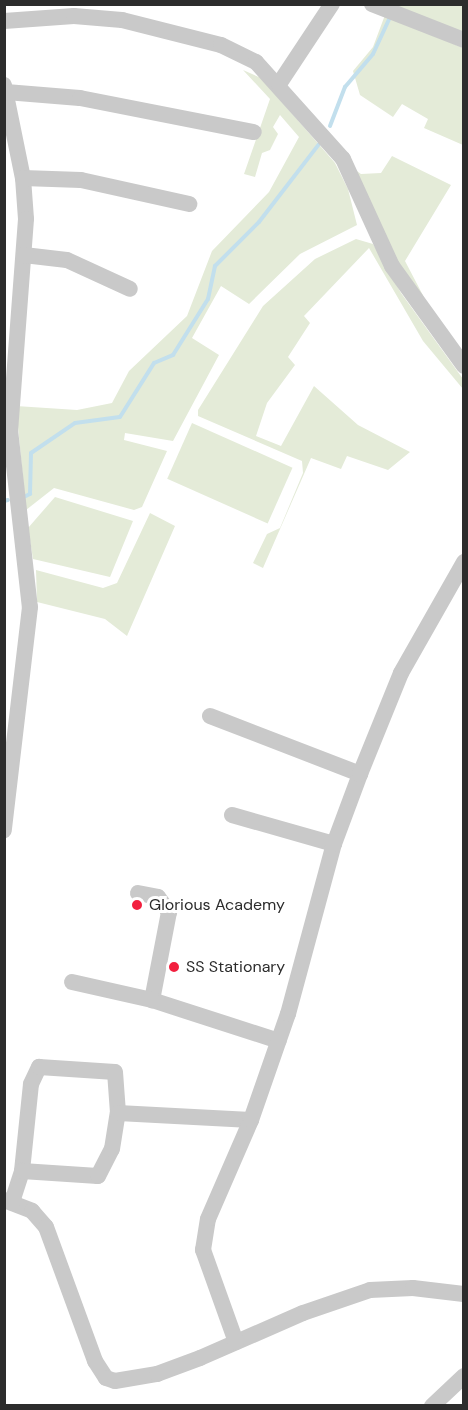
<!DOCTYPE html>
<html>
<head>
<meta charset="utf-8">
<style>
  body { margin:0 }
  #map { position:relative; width:468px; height:1410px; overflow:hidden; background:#fff; font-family:"DM Sans",sans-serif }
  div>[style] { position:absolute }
  .green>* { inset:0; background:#e4ebd8; transform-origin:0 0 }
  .stream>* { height:4px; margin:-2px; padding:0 2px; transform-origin:2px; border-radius:2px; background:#c2dfed }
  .minor>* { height:16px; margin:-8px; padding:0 8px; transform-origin:8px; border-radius:8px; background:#c9c9c9 }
  .dots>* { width:16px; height:16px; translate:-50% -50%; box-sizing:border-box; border:3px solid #fff; border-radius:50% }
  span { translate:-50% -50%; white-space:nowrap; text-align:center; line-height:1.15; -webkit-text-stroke:6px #fff; paint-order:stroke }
  .poi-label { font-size:16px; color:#2c2c2c }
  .left { translate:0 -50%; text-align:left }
  .frame { position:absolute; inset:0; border:6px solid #2c2c2c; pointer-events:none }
</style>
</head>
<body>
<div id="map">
  <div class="green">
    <div style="clip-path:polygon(392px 4px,463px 5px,463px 33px)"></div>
    <div style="clip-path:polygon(385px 15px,463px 48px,463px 145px,424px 128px,428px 119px,402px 104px,393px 117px,360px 95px,353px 71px,373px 47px)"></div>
    <div style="clip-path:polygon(243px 70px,261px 78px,335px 163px,348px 189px,357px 225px,300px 254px,249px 304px,221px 286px,192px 338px,219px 355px,173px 441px,125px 433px,124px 440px,167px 451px,142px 507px,134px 510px,54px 488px,26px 510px,16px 406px,77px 410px,112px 403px,129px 371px,187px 316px,212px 251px,269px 192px,299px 137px,280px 115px,273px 127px,278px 134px,270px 150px,262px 153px,255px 177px,244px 174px,270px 99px)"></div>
    <div style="clip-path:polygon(392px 156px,451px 185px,405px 261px,427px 303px,411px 289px,354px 169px,361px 174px,381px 173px)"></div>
    <div style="clip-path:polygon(356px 239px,373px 244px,401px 293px,463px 379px,463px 389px,423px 341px,369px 248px,304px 316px,310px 323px,288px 357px,295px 365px,267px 403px,256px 436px,281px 446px,314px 386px,358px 425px,410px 452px,388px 470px,347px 456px,341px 469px,311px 458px,263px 568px,253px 563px,267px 534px,280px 528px,303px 473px,302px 461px,198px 416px,198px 410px,263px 306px,315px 259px)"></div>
    <div style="left:192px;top:423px;width:110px;height:61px;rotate:24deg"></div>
    <div style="clip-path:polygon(55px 497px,133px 521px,110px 577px,33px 559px,28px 528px)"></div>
    <div style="clip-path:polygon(150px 513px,175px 526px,127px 636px,105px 619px,37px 602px,36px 570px,103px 588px,117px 583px)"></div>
  </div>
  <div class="stream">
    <div style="left:330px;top:126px;width:42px;rotate:-69deg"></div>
    <div style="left:345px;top:87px;width:43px;rotate:-49.7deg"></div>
    <div style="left:373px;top:54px;width:43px;rotate:-65.2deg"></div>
    <div style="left:24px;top:497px;width:7px;rotate:-27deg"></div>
    <div style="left:30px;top:494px;width:41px;rotate:-88.6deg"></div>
    <div style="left:31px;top:453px;width:53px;rotate:-34.3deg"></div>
    <div style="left:75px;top:423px;width:45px;rotate:-7.6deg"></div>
    <div style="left:120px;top:417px;width:64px;rotate:-57.8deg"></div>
    <div style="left:154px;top:363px;width:21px;rotate:-23deg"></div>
    <div style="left:173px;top:355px;width:66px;rotate:-58deg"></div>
    <div style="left:208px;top:299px;width:34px;rotate:-78deg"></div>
    <div style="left:215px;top:266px;width:62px;rotate:-45deg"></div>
    <div style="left:259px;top:222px;width:98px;rotate:-52.4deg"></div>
    <div style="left:4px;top:501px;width:4px;rotate:-14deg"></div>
  </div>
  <div class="minor">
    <div style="left:372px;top:4px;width:99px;rotate:21.4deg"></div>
    <div style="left:4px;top:21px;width:70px;rotate:-4.1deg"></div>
    <div style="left:74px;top:16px;width:48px;rotate:4.8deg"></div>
    <div style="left:122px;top:20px;width:102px;rotate:14.2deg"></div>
    <div style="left:221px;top:45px;width:39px;rotate:26deg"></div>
    <div style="left:256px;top:62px;width:130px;rotate:48.1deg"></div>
    <div style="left:343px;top:159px;width:118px;rotate:65.4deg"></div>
    <div style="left:392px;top:266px;width:123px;rotate:54.2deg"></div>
    <div style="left:279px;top:84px;width:96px;rotate:-56.5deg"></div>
    <div style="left:4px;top:85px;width:95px;rotate:78.5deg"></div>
    <div style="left:23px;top:178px;width:41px;rotate:85.8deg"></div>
    <div style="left:26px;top:219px;width:212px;rotate:94.3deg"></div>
    <div style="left:10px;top:430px;width:178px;rotate:83.6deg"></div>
    <div style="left:30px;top:607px;width:225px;rotate:96.7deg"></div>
    <div style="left:6px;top:92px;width:74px;rotate:4.6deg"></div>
    <div style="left:80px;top:98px;width:177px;rotate:11.1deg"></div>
    <div style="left:23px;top:178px;width:58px;rotate:2deg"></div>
    <div style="left:81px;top:180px;width:111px;rotate:12.5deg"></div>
    <div style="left:24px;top:255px;width:43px;rotate:6.6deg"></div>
    <div style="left:67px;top:260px;width:69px;rotate:24.7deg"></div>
    <div style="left:210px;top:716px;width:161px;rotate:21.1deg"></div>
    <div style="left:232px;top:815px;width:106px;rotate:15.9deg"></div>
    <div style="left:138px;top:893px;width:20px;rotate:11deg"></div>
    <div style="left:158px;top:897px;width:19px;rotate:54deg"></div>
    <div style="left:169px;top:912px;width:90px;rotate:100.9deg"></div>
    <div style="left:152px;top:1000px;width:133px;rotate:17.9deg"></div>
    <div style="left:72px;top:982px;width:82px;rotate:12.7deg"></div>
    <div style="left:22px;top:1171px;width:87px;rotate:-84.1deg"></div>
    <div style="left:31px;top:1084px;width:19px;rotate:-65deg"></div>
    <div style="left:39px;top:1067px;width:76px;rotate:3.8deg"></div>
    <div style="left:115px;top:1072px;width:41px;rotate:85.8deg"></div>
    <div style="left:4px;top:1200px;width:30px;rotate:21deg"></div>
    <div style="left:32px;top:1211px;width:21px;rotate:49deg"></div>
    <div style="left:46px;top:1227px;width:143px;rotate:69.9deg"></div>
    <div style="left:95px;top:1361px;width:20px;rotate:57deg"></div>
    <div style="left:106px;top:1378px;width:9px;rotate:18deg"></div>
    <div style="left:115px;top:1381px;width:43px;rotate:-9.5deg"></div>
    <div style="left:157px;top:1374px;width:46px;rotate:-20.4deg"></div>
    <div style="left:200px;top:1358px;width:112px;rotate:-23.6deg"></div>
    <div style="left:303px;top:1313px;width:71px;rotate:-18.9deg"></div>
    <div style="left:370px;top:1290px;width:43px;rotate:-2.7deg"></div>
    <div style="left:413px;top:1288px;width:51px;rotate:6.7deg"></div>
    <div style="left:12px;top:1202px;width:33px;rotate:-72deg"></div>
    <div style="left:22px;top:1171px;width:76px;rotate:3.8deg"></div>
    <div style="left:98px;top:1176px;width:30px;rotate:-63deg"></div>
    <div style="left:112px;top:1149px;width:36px;rotate:-81deg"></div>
    <div style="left:118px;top:1113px;width:133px;rotate:3deg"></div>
    <div style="left:236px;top:1342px;width:98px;rotate:-109.7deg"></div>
    <div style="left:203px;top:1250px;width:31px;rotate:-81deg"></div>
    <div style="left:208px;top:1219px;width:108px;rotate:-66.5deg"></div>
    <div style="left:251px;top:1120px;width:112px;rotate:-70.8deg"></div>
    <div style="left:288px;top:1014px;width:176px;rotate:-74.9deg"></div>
    <div style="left:334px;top:844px;width:75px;rotate:-69.6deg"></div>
    <div style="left:360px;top:774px;width:109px;rotate:-67.9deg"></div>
    <div style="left:401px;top:673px;width:128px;rotate:-60.4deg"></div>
    <div style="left:432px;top:1406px;width:44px;rotate:-43.2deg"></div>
  </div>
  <div class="dots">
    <div style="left:137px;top:905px;background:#f21f3e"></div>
    <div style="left:174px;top:967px;background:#f21f3e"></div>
  </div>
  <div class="poi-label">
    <span class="left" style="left:149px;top:905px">Glorious Academy</span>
    <span class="left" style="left:186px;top:967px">SS Stationary</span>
  </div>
  <div class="frame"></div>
</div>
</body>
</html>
